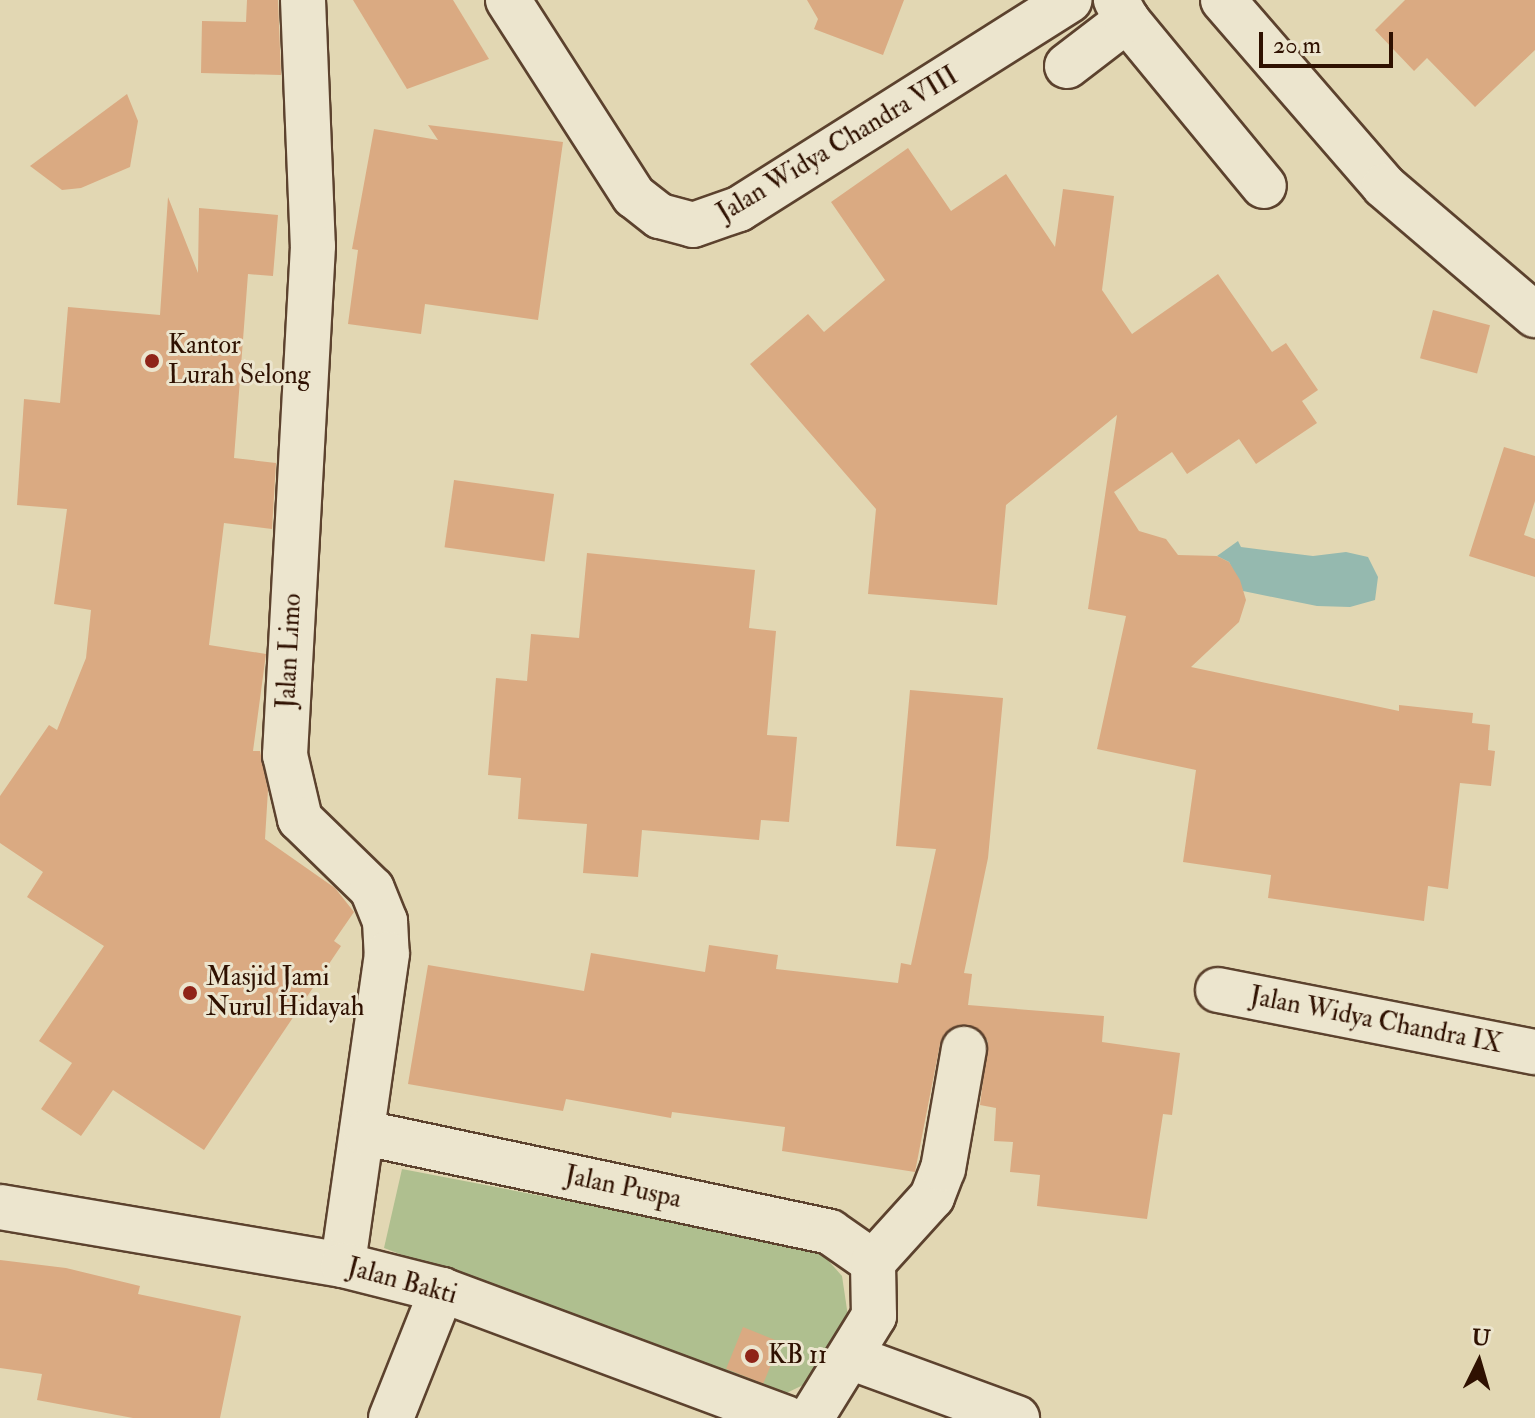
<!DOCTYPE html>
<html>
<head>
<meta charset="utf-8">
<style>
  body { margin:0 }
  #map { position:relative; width:1535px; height:1418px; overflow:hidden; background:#e2d7b3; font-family:"IM FELL Double Pica",serif }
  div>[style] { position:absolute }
  .green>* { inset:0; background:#afbf8f }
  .water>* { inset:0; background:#95b9af }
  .building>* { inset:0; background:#daaa82; transform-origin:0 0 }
  .roads { filter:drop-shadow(2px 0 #5c422e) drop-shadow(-2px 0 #5c422e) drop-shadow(0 2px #5c422e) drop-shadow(0 -2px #5c422e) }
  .minor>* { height:44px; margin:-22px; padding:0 22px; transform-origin:22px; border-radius:22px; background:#ece5ce }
  .dots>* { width:22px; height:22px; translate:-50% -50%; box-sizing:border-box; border:4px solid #ece5ce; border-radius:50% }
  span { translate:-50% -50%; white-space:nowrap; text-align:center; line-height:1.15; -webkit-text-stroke:6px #ece5ce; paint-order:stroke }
  .street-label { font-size:26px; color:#2f1101 }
  .poi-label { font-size:26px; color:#2f1101 }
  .left { translate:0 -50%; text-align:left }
  .north { position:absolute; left:1439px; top:1322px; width:80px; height:80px; -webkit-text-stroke:6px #ece5ce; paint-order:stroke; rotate:5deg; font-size:22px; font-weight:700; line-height:32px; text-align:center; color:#2f1101 }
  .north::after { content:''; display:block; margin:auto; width:28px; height:36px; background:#2f1101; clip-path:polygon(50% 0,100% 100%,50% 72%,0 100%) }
  .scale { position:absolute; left:1259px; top:32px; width:134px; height:36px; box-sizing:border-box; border:4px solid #2f1101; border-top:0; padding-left:10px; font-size:24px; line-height:28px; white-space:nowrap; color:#2f1101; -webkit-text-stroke:6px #ece5ce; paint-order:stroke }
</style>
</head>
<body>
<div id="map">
  <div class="green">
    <div style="clip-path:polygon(402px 1169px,818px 1249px,842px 1276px,849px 1323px,820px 1377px,776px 1398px,384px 1248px)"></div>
  </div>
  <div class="water">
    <div style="clip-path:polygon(1238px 541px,1241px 547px,1313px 556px,1346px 552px,1368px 557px,1378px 577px,1375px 600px,1350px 607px,1317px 606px,1243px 591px,1229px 562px,1217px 556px)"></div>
  </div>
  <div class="building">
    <div style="clip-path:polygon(247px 0,278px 0,281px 75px,201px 73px,202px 21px,246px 22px)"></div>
    <div style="clip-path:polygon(353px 0,453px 0,489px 59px,407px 89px)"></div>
    <div style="clip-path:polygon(807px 0,904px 0,883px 55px,814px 29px,818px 19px)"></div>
    <div style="clip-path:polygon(1405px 0,1535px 0,1535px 50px,1475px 107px,1427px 58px,1414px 71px,1375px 30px)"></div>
    <div style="clip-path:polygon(127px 94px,138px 121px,130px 167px,81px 188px,62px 190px,30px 166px)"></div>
    <div style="clip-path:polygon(428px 125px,563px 142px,538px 320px,425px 304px,421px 334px,348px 324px,358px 250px,352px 249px,374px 129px,438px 140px)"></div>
    <div style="clip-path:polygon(908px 148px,951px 211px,1006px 174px,1055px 247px,1063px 189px,1114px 196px,1102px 290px,1132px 334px,1218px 274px,1272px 352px,1286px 343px,1318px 390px,1302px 401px,1317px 423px,1256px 464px,1239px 439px,1187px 474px,1172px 452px,1114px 492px,1139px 531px,1166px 539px,1178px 555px,1217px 556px,1229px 562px,1240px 580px,1246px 600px,1239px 622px,1191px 667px,1399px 711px,1399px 705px,1473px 713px,1472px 723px,1490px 725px,1488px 750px,1495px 751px,1491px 786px,1460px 783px,1448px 889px,1428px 886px,1424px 921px,1268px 898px,1271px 875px,1183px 862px,1196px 770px,1097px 749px,1126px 616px,1088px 609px,1117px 415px,1006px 505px,997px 605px,868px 594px,876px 509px,750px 364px,808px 314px,824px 332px,885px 280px,831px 202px)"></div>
    <div style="clip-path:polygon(168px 197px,198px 273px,199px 208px,278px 215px,273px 276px,248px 274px,234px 458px,276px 463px,272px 529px,224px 523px,209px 645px,266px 654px,253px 751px,260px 751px,268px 790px,265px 839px,335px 888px,354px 912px,334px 941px,341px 946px,204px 1150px,113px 1090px,81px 1136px,41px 1109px,72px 1063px,39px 1041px,104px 946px,27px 897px,43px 872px,0 843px,0 796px,49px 725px,57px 730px,86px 658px,91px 610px,54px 604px,67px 509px,17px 505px,24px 399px,60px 403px,68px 307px,160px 315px)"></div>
    <div style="left:1433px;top:310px;width:59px;height:50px;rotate:15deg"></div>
    <div style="clip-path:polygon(1504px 447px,1535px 456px,1535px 501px,1524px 535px,1535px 539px,1535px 577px,1469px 556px)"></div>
    <div style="left:454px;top:480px;width:101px;height:68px;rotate:8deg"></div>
    <div style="clip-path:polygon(587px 553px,755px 570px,749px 628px,776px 631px,767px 735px,797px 737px,789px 822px,761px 820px,759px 840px,642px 830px,638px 877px,583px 873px,587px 824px,518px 819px,521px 778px,488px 775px,496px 678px,527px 681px,531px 634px,579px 638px)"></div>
    <div style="clip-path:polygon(910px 690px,1003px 698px,988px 858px,964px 973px,972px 974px,968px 1005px,1104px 1016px,1102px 1042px,1180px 1053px,1172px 1115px,1163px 1114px,1147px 1219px,1037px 1206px,1040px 1175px,1010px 1172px,1013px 1142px,994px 1141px,996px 1108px,980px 1105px,988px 1041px,969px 1025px,955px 1026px,940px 1044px,915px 1172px,782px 1151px,785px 1127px,672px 1112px,671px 1118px,566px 1099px,563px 1111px,408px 1084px,428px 965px,584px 991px,591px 953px,705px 972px,709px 945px,778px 955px,776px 969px,898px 983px,901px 963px,911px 965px,936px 849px,896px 846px)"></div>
    <div style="clip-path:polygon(0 1260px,66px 1268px,140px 1286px,138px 1294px,241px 1316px,220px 1418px,133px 1418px,37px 1400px,42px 1374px,0 1368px)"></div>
    <div style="left:743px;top:1327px;width:40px;height:45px;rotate:22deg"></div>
  </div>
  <div class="roads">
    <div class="minor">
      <div style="left:303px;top:0;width:246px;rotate:87.7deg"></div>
      <div style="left:313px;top:246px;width:510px;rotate:93.15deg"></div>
      <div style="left:285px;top:755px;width:66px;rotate:76.8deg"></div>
      <div style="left:300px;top:819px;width:100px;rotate:44.2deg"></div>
      <div style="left:372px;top:889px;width:35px;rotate:68deg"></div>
      <div style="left:385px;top:921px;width:33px;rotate:87deg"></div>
      <div style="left:387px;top:954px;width:314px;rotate:98.1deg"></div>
      <div style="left:508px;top:0;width:233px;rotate:57.3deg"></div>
      <div style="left:634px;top:196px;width:33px;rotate:38deg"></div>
      <div style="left:660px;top:216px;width:34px;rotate:15deg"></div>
      <div style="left:693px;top:225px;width:49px;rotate:-19.2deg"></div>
      <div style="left:739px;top:209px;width:391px;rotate:-32.3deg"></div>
      <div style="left:1223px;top:0;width:246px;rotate:49.1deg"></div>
      <div style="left:1384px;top:186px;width:199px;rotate:40.5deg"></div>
      <div style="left:1127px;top:20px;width:215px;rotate:50.5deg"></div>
      <div style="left:1067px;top:66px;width:76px;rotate:-37.5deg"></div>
      <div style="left:1127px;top:20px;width:23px;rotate:-119deg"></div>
      <div style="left:1218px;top:990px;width:323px;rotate:11.1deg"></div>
      <div style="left:365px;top:1133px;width:475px;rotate:12deg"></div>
      <div style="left:830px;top:1232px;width:52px;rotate:34.9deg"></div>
      <div style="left:0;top:1207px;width:348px;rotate:9.6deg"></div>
      <div style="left:343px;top:1265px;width:102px;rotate:14.2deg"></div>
      <div style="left:442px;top:1290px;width:368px;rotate:20.4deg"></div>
      <div style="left:873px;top:1262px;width:88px;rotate:-47.8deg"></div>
      <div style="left:932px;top:1197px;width:30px;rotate:-69deg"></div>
      <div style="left:943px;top:1169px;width:122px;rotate:-80.1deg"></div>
      <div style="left:850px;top:1357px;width:178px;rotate:20.1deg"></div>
      <div style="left:391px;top:1418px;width:138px;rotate:-68.3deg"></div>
      <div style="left:811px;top:1418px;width:120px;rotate:-58.3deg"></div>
      <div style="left:874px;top:1316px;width:54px;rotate:-91.1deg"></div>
    </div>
  </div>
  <div class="dots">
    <div style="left:152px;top:361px;background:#8f2418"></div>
    <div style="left:190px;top:993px;background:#8f2418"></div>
    <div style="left:752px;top:1356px;background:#8f2418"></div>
  </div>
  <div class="street-label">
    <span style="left:838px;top:145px;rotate:-31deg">Jalan Widya Chandra VIII</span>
    <span style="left:290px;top:651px;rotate:-87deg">Jalan Limo</span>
    <span style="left:1376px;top:1021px;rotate:11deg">Jalan Widya Chandra IX</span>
    <span style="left:623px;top:1188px;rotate:12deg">Jalan Puspa</span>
    <span style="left:402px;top:1282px;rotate:15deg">Jalan Bakti</span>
  </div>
  <div class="poi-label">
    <span class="left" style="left:168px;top:361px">Kantor<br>Lurah Selong</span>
    <span class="left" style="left:206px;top:993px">Masjid Jami<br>Nurul Hidayah</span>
    <span class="left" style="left:768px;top:1356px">KB 11</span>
  </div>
  <div class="north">U</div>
  <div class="scale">20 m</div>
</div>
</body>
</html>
